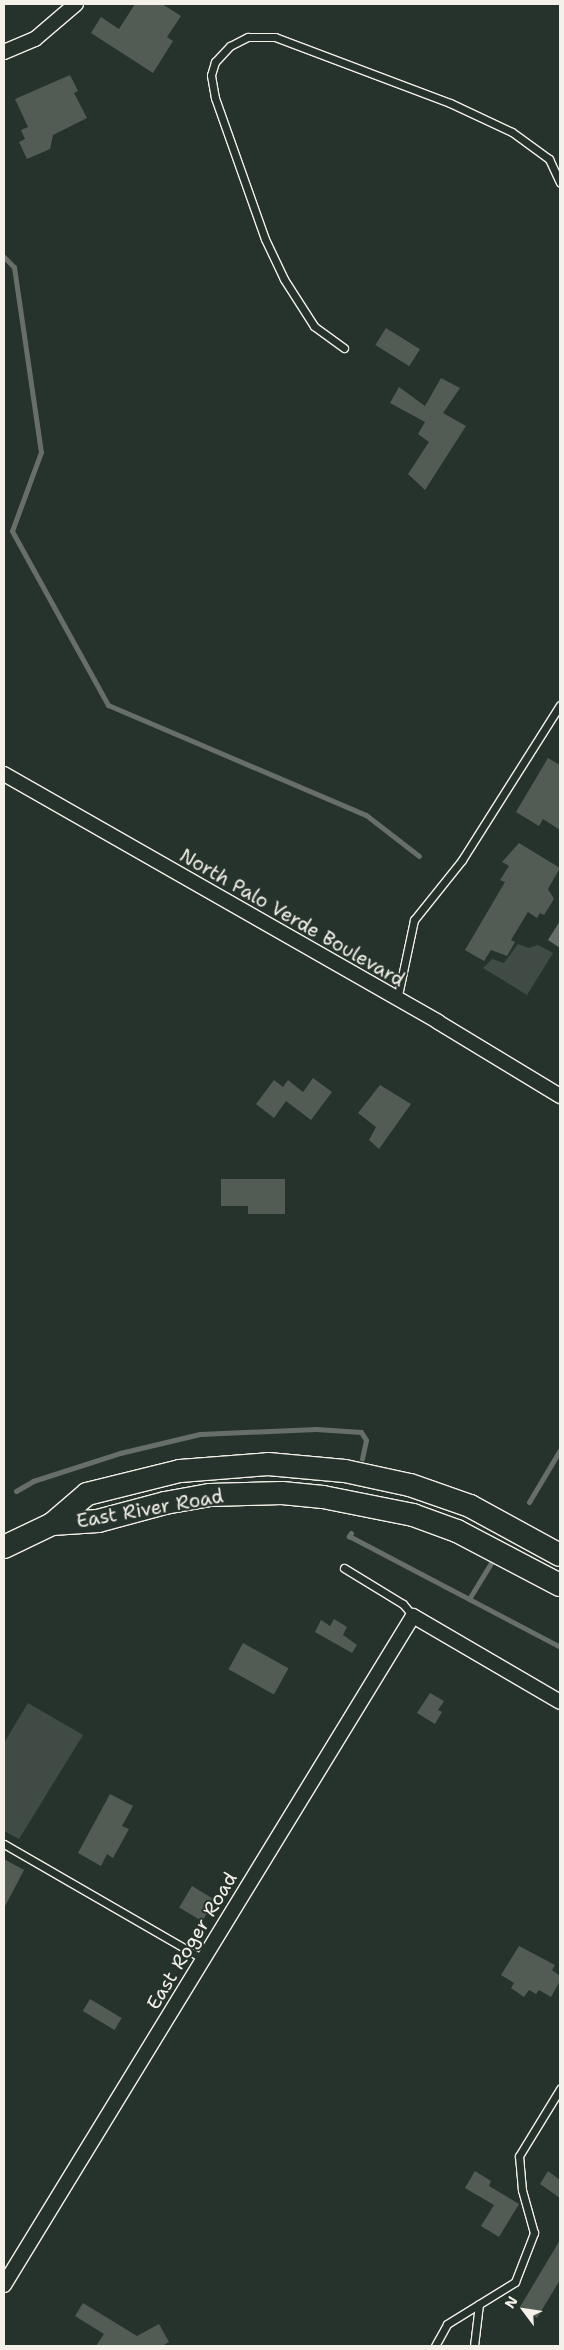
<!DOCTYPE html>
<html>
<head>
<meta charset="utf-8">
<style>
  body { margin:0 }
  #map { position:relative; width:564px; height:2350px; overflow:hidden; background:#26332d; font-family:"Shantell Sans",sans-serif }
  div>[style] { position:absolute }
  .green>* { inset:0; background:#414b45 }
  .water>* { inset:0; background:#676f68 }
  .stream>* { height:5px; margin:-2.5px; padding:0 2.5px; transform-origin:2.5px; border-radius:2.5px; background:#676f68 }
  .building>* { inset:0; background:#525c55; transform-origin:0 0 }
  .roads { filter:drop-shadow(1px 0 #f4f1e8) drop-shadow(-1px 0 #f4f1e8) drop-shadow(0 1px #f4f1e8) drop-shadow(0 -1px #f4f1e8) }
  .service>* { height:7px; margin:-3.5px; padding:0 3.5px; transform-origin:3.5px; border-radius:3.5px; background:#26332d }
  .minor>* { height:14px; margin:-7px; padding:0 7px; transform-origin:7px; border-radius:7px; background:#26332d }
  .primary>* { height:22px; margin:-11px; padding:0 11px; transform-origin:11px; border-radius:11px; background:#26332d }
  span { translate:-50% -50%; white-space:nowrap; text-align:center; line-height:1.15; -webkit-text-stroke:4px #26332d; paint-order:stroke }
  .street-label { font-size:19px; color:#f4f1e8 }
  .frame { position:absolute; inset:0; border:5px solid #f4f1e8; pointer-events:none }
  .north { position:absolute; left:499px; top:2285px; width:50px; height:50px; -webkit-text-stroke:4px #26332d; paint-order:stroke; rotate:301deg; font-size:14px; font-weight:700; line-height:20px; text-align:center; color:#f4f1e8 }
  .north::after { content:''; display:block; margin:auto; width:18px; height:22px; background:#f4f1e8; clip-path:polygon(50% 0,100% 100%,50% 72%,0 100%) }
</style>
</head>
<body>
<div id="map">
  <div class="green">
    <div style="clip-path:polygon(518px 944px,529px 948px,538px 945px,553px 953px,527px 995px,483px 968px,492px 959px,504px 963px)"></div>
    <div style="clip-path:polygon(28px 1703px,83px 1735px,19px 1839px,4px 1831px,4px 1743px)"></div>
  </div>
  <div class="water">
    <div style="clip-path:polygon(560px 921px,560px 948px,548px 940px)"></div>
  </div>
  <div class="stream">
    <div style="left:4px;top:257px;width:14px;rotate:45deg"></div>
    <div style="left:14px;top:267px;width:187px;rotate:81.7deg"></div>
    <div style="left:41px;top:452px;width:84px;rotate:110.2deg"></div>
    <div style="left:12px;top:531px;width:199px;rotate:61.1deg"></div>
    <div style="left:108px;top:705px;width:280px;rotate:23.1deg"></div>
    <div style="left:366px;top:815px;width:67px;rotate:37.7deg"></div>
    <div style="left:16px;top:1491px;width:20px;rotate:-30deg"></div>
    <div style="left:33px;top:1481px;width:91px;rotate:-17.8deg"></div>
    <div style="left:120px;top:1453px;width:82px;rotate:-13.4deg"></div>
    <div style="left:200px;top:1434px;width:116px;rotate:-2.5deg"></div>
    <div style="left:316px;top:1429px;width:45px;rotate:3.8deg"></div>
    <div style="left:361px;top:1432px;width:9px;rotate:58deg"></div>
    <div style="left:366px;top:1440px;width:19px;rotate:102deg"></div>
    <div style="left:529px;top:1502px;width:61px;rotate:-59.2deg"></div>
    <div style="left:351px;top:1533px;width:4px;rotate:124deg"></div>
    <div style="left:349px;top:1536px;width:238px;rotate:27.7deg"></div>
    <div style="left:469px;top:1599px;width:42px;rotate:-58.6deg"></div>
  </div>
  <div class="building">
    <div style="clip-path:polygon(135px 4px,162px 4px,181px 16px,167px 37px,173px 41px,153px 73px,91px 33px,101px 17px,119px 29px)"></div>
    <div style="clip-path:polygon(70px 75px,78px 91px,74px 93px,87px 118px,53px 135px,50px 149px,27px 159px,19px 142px,25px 139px,21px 130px,28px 127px,15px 99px)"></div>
    <div style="left:386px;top:328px;width:40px;height:20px;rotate:32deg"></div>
    <div style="clip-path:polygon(441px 378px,460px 388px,443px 413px,466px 426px,425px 490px,408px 474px,429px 442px,418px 434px,425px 422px,390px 403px,399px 387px,425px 406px)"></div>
    <div style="clip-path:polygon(548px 758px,560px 765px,560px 830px,543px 819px,539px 826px,516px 812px)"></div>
    <div style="clip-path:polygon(519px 843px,560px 868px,548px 889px,554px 899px,544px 915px,540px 913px,537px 918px,528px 912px,511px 940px,515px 942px,507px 956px,491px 950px,484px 961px,465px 950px,505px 882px,500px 880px,509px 866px,502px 862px)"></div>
    <div style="clip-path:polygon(313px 1078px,332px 1092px,311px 1120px,286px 1101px,274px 1118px,256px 1104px,274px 1080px,283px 1087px,288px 1080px,303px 1092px)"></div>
    <div style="clip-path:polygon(380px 1085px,411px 1104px,379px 1149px,369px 1140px,376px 1127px,358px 1113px)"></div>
    <div style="clip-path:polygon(221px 1179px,285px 1179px,285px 1214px,248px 1214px,248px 1206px,221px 1206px)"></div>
    <div style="clip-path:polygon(334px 1619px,347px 1627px,343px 1635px,357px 1645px,352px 1653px,315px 1632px,321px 1620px,330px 1626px)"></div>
    <div style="left:243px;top:1643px;width:52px;height:30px;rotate:29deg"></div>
    <div style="clip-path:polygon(430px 1693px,444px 1701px,438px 1710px,442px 1712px,435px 1724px,417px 1713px)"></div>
    <div style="clip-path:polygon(110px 1794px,133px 1806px,122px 1826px,129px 1829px,113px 1858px,107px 1854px,101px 1866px,78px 1853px)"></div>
    <div style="clip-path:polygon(4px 1859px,24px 1870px,4px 1908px)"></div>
    <div style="left:192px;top:1886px;width:27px;height:25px;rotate:31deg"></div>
    <div style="clip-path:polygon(519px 1946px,555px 1965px,552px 1970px,560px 1976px,560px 1981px,551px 1997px,539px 1990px,536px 1994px,529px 1990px,524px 1997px,511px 1988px,514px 1983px,501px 1975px)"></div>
    <div style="left:90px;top:1999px;width:37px;height:14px;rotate:31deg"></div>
    <div style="clip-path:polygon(475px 2171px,491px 2181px,489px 2186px,519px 2204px,499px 2237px,481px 2226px,494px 2205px,465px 2188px)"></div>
    <div style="clip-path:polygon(548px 2171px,560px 2180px,560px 2198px,540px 2184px)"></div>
    <div style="clip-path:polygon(560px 2240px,560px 2280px,537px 2318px,520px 2307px)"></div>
    <div style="clip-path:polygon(83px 2303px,137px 2336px,159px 2324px,169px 2342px,162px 2346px,96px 2346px,104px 2334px,75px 2316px)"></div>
  </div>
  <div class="roads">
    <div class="service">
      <div style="left:344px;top:348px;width:37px;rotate:-144deg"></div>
      <div style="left:314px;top:326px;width:56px;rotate:-122.6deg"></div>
      <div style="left:284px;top:279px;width:44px;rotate:-115.4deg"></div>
      <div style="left:265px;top:239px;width:150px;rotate:-109.5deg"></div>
      <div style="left:215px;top:98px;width:23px;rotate:-100deg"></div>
      <div style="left:211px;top:75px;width:14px;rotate:-73deg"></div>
      <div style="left:215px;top:62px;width:22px;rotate:-47deg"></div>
      <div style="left:230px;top:46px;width:20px;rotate:-27deg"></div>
      <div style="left:248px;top:37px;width:27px"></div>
      <div style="left:275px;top:37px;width:187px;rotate:20.7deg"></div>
      <div style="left:450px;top:103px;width:68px;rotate:25.1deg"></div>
      <div style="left:512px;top:132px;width:46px;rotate:36.1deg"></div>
      <div style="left:549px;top:159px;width:26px;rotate:65deg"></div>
      <div style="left:397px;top:1000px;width:82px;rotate:-78deg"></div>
      <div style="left:414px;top:920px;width:77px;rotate:-51.3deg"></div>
      <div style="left:462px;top:860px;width:183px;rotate:-57.7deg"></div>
      <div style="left:344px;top:1568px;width:69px;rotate:31.4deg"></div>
      <div style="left:403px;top:1604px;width:16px;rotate:50deg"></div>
      <div style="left:4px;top:1844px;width:230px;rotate:30deg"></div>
      <div style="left:435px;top:2346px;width:25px;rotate:-61deg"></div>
      <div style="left:447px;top:2324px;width:80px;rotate:-31.7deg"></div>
      <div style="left:515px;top:2282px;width:53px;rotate:-68.8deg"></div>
      <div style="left:534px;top:2233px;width:45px;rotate:-105.6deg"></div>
      <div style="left:522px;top:2190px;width:34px;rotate:-95deg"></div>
      <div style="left:519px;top:2156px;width:79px;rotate:-58.5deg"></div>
      <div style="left:474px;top:2346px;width:42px;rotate:-83.2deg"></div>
    </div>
    <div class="minor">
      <div style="left:4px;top:52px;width:34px;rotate:-23deg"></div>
      <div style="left:35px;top:39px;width:54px;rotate:-40.5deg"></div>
      <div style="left:4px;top:774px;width:500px;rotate:29.7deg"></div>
      <div style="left:438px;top:1022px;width:143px;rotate:31.2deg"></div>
      <div style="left:4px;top:2285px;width:784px;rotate:-58.56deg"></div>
      <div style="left:413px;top:1616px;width:170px;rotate:30.3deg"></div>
    </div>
    <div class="primary">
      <div style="left:52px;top:1524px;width:46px;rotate:-3.7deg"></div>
      <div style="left:98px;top:1521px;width:69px;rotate:-15deg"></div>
      <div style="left:165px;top:1503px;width:46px;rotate:-10.1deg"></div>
      <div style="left:210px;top:1495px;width:72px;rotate:-1.6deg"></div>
      <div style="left:282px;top:1493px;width:41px;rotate:5.6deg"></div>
      <div style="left:323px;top:1497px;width:92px;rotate:11.3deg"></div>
      <div style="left:413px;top:1515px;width:47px;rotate:20deg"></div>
      <div style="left:457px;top:1531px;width:116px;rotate:27.7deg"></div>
      <div style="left:4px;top:1547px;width:53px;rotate:-25.6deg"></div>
      <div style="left:52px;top:1524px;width:46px;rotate:-40.6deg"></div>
      <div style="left:87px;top:1494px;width:96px;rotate:-13.9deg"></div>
      <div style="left:180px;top:1471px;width:88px;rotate:-4.5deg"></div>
      <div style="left:268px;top:1464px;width:77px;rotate:5.2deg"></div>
      <div style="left:345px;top:1471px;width:66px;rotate:12.2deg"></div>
      <div style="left:410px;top:1485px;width:64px;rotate:19.3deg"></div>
      <div style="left:470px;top:1506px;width:102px;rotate:28.6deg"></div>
    </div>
  </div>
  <div class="street-label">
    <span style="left:292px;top:918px;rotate:30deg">North Palo Verde Boulevard</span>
    <span style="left:150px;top:1509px;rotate:-10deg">East River Road</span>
    <span style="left:192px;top:1941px;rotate:-59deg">East Roger Road</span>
  </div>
  <div class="frame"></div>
  <div class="north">N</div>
</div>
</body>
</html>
